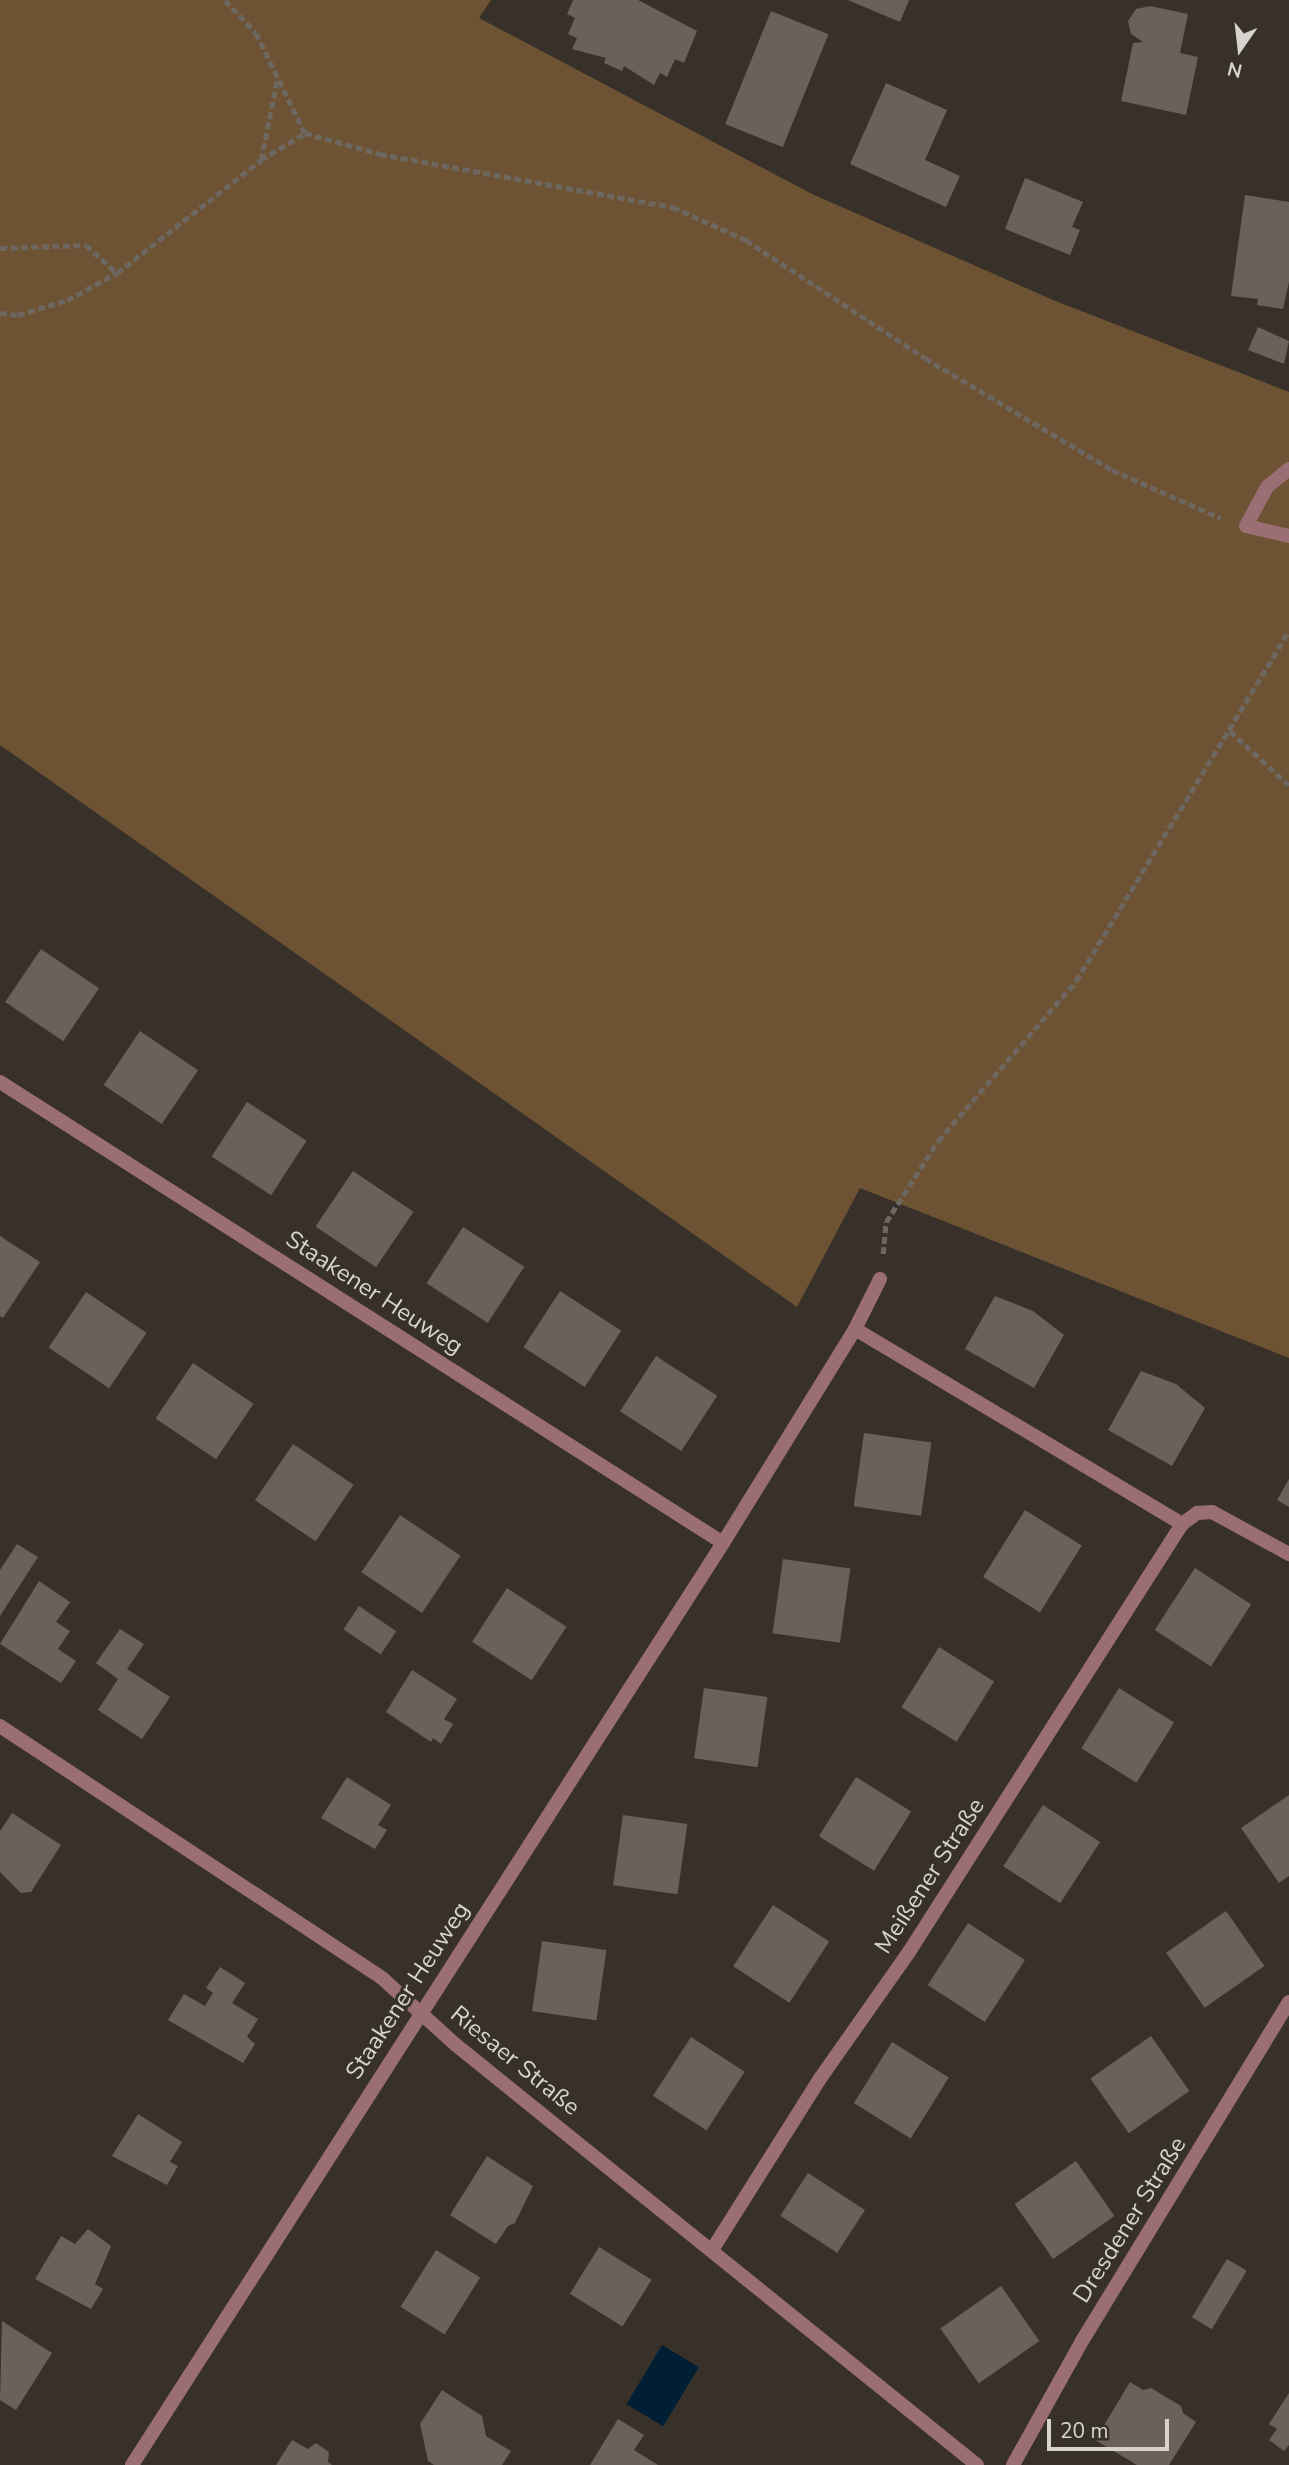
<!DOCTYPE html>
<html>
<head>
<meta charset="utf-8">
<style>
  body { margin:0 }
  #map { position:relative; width:1289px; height:2465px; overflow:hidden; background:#383129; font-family:"Nunito Sans",sans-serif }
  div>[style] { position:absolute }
  .green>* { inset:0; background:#6d5334 }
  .water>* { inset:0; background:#001f34; transform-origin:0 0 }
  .building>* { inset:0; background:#6a625a; transform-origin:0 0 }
  .path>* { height:4.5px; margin-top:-2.25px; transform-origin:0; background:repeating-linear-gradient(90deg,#6d6760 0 7px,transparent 0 10.5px) }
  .lane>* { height:14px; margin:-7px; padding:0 7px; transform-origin:7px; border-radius:7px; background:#9a6e72 }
  .street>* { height:14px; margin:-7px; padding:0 7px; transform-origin:7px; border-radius:7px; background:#9a6e72 }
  span { translate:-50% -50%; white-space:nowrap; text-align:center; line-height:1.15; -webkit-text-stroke:6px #383129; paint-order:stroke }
  .street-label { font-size:24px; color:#d8d3ce }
  .north { position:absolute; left:1205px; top:14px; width:70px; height:70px; -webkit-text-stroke:5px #383129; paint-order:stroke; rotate:194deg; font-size:19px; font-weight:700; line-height:28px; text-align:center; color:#d8d3ce }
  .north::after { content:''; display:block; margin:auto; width:24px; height:32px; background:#d8d3ce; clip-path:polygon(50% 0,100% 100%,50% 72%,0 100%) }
  .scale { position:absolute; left:1047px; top:2419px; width:122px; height:32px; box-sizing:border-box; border:4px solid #d8d3ce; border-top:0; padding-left:9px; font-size:21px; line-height:24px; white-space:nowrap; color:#d8d3ce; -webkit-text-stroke:5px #383129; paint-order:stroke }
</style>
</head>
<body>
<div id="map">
  <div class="green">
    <div style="clip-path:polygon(0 0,491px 0,479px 18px,812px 194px,1053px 300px,1289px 392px,1289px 1358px,860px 1188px,797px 1307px,0 745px)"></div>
  </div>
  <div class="water">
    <div style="left:662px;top:2345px;width:43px;height:69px;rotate:31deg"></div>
  </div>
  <div class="building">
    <div style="clip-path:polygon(573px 0,638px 0,697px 31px,684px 63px,675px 59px,667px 77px,660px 73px,654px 85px,624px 66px,622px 71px,604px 63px,606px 58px,572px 49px,577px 38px,568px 34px,575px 18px,567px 14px)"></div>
    <div style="clip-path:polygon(848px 0,909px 0,900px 22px)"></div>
    <div style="clip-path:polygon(1150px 6px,1188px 14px,1180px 53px,1198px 57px,1186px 115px,1121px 101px,1133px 43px,1143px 42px,1131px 34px,1128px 21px,1136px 9px)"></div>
    <div style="left:771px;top:11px;width:62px;height:122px;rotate:22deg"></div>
    <div style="clip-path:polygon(886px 83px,947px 110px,925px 160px,960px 176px,946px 207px,850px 164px)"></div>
    <div style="clip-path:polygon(1025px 178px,1083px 202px,1072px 227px,1080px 230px,1070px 255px,1005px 229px)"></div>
    <div style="clip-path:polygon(1245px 195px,1289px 202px,1289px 282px,1283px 309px,1257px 305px,1258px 299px,1231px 296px)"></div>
    <div style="clip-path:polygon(1258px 327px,1289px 341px,1284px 364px,1248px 350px)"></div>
    <div style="left:41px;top:949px;width:70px;height:64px;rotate:34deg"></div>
    <div style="left:140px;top:1031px;width:70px;height:65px;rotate:34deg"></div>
    <div style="left:247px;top:1102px;width:71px;height:65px;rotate:33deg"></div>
    <div style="left:353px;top:1171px;width:73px;height:67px;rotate:34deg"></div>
    <div style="left:463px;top:1227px;width:73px;height:67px;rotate:33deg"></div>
    <div style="clip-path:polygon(0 1236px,40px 1262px,3px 1318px,0 1316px)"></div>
    <div style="left:560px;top:1291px;width:73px;height:67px;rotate:33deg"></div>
    <div style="left:86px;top:1292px;width:73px;height:67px;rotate:34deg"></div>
    <div style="clip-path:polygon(995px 1296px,1033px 1311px,1064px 1335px,1034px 1388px,965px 1349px)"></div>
    <div style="left:656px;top:1356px;width:73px;height:66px;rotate:33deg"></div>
    <div style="left:193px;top:1363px;width:73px;height:67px;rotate:34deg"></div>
    <div style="clip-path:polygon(1141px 1371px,1176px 1384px,1205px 1408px,1172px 1466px,1108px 1430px)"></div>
    <div style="left:864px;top:1433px;width:68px;height:74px;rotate:8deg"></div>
    <div style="left:293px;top:1444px;width:73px;height:68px;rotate:34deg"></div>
    <div style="clip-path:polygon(1289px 1479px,1289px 1507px,1277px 1500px)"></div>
    <div style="left:1025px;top:1510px;width:67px;height:79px;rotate:32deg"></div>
    <div style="left:400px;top:1515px;width:73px;height:69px;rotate:34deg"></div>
    <div style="clip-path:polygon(17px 1544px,38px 1557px,0 1616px,0 1570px)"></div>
    <div style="left:783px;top:1559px;width:68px;height:75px;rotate:8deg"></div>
    <div style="left:1195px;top:1568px;width:67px;height:74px;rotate:33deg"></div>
    <div style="clip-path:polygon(39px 1581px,70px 1602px,56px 1622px,70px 1631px,58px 1649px,76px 1661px,61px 1683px,0 1644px)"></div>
    <div style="left:507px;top:1588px;width:71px;height:64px;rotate:33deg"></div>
    <div style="left:359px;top:1606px;width:45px;height:28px;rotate:34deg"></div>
    <div style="clip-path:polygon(120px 1629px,144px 1644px,127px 1669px,170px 1697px,142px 1739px,98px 1710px,118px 1679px,96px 1663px)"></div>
    <div style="left:939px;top:1647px;width:65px;height:71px;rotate:32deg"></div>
    <div style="clip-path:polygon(412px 1670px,457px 1699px,444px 1719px,453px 1724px,441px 1744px,433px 1738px,431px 1742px,386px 1712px)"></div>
    <div style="left:704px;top:1688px;width:64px;height:71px;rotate:8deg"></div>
    <div style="left:1119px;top:1688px;width:65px;height:71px;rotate:32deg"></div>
    <div style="clip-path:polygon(347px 1777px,391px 1805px,378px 1825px,387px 1830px,375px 1849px,321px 1818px)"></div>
    <div style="left:856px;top:1777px;width:65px;height:70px;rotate:32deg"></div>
    <div style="clip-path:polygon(1289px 1795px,1289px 1876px,1279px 1883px,1241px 1828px)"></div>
    <div style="left:1043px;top:1805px;width:68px;height:73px;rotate:33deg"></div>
    <div style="clip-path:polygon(12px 1813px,61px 1845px,31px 1892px,21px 1893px,0 1872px,0 1831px)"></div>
    <div style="left:623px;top:1815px;width:65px;height:71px;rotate:8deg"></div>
    <div style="left:773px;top:1905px;width:67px;height:73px;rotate:33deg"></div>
    <div style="left:1226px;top:1911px;width:67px;height:73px;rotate:55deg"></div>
    <div style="left:968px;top:1923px;width:68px;height:74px;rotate:33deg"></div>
    <div style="left:542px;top:1941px;width:65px;height:71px;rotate:8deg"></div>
    <div style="clip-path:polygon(220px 1967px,245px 1983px,232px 2003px,258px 2019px,247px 2037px,255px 2044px,243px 2063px,168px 2020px,184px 1994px,205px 2006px,213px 1993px,206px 1988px)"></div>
    <div style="left:1151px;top:2036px;width:67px;height:74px;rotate:55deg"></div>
    <div style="left:691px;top:2037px;width:64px;height:70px;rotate:33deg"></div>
    <div style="left:892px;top:2042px;width:67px;height:72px;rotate:32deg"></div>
    <div style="clip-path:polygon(138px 2114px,182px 2142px,170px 2162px,178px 2166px,167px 2185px,112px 2156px)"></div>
    <div style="clip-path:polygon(487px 2156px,533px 2186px,515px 2223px,508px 2226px,496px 2244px,450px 2215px)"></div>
    <div style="left:1076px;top:2161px;width:67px;height:75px;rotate:55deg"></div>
    <div style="left:808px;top:2173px;width:68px;height:51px;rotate:33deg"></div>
    <div style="clip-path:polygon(88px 2229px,111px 2246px,95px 2284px,103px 2289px,91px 2309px,35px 2279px,61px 2236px,75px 2244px)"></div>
    <div style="left:599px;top:2247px;width:62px;height:55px;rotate:32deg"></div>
    <div style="left:436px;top:2250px;width:52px;height:67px;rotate:32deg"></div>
    <div style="left:1227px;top:2259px;width:23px;height:68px;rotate:31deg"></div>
    <div style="left:1001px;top:2286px;width:67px;height:74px;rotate:55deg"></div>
    <div style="clip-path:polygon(2px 2321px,52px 2353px,16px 2410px,0 2400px)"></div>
    <div style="clip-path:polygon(1130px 2382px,1143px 2390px,1151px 2388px,1181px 2406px,1183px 2413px,1196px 2422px,1169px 2465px,1137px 2465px,1095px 2440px)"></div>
    <div style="clip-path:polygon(442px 2390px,482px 2416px,486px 2436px,511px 2451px,502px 2465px,434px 2465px,428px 2461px,420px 2424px)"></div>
    <div style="clip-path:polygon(1289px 2393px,1289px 2445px,1284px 2451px,1269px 2440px,1277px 2429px,1269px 2424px)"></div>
    <div style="clip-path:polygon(618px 2419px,644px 2435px,634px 2450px,658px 2465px,590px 2465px)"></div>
    <div style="clip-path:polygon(292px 2440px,308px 2449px,316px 2443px,329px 2452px,328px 2462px,332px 2465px,276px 2465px)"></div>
  </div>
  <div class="path">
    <div style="left:225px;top:0;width:45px;rotate:46.8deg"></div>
    <div style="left:256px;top:33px;width:111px;rotate:63.9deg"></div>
    <div style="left:305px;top:133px;width:78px;rotate:15.6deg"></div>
    <div style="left:380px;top:154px;width:298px;rotate:10.3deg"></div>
    <div style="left:673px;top:207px;width:80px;rotate:24.3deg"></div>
    <div style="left:746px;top:240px;width:214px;rotate:33.4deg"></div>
    <div style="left:925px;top:358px;width:218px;rotate:30.9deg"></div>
    <div style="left:1112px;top:470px;width:119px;rotate:23.8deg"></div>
    <div style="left:261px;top:160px;width:82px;rotate:-78.7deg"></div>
    <div style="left:0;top:248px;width:86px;rotate:-2deg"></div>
    <div style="left:86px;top:245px;width:42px;rotate:42.1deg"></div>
    <div style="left:0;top:313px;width:18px;rotate:6deg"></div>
    <div style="left:18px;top:315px;width:51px;rotate:-17deg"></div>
    <div style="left:67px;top:300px;width:57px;rotate:-28.4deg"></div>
    <div style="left:117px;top:273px;width:183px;rotate:-38.1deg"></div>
    <div style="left:261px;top:160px;width:52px;rotate:-31.5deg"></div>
    <div style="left:1230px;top:731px;width:80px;rotate:42.5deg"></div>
    <div style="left:883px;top:1254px;width:32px;rotate:-85deg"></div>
    <div style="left:886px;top:1222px;width:96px;rotate:-57.3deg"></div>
    <div style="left:938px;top:1141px;width:211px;rotate:-49.2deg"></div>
    <div style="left:1076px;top:981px;width:410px;rotate:-58.7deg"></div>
  </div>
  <div class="lane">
    <div style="left:1289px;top:469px;width:28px;rotate:141deg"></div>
    <div style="left:1267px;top:487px;width:44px;rotate:118.3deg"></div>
    <div style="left:1246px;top:526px;width:44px;rotate:13.1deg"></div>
  </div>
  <div class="street">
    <div style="left:0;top:1082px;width:857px;rotate:32.52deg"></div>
    <div style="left:855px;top:1329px;width:381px;rotate:30.8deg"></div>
    <div style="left:0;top:1726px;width:458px;rotate:33.4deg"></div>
    <div style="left:382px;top:1978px;width:100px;rotate:42.2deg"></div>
    <div style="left:456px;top:2045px;width:669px;rotate:38.87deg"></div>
    <div style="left:712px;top:2250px;width:201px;rotate:-57.8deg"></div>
    <div style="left:819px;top:2080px;width:156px;rotate:-54.9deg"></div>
    <div style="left:909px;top:1952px;width:508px;rotate:-57.47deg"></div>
    <div style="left:1182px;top:1524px;width:19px;rotate:-36deg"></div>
    <div style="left:1197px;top:1513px;width:15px;rotate:-4deg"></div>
    <div style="left:1212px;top:1512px;width:88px;rotate:28.6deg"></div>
    <div style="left:132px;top:2465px;width:1095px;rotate:-57.34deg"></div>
    <div style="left:723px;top:1543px;width:251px;rotate:-58.3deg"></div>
    <div style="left:855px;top:1329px;width:56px;rotate:-63.4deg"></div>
    <div style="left:1013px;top:2465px;width:142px;rotate:-60.9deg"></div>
    <div style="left:1082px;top:2341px;width:397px;rotate:-58.6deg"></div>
  </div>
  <div class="street-label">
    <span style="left:374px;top:1293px;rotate:33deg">Staakener Heuweg</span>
    <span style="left:930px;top:1876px;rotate:-57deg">Meißener Straße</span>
    <span style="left:408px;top:1991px;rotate:-57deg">Staakener Heuweg</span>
    <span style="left:515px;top:2061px;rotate:39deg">Riesaer Straße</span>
    <span style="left:1130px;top:2220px;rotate:-58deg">Dresdener Straße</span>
  </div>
  <div class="north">N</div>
  <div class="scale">20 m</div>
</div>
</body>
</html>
